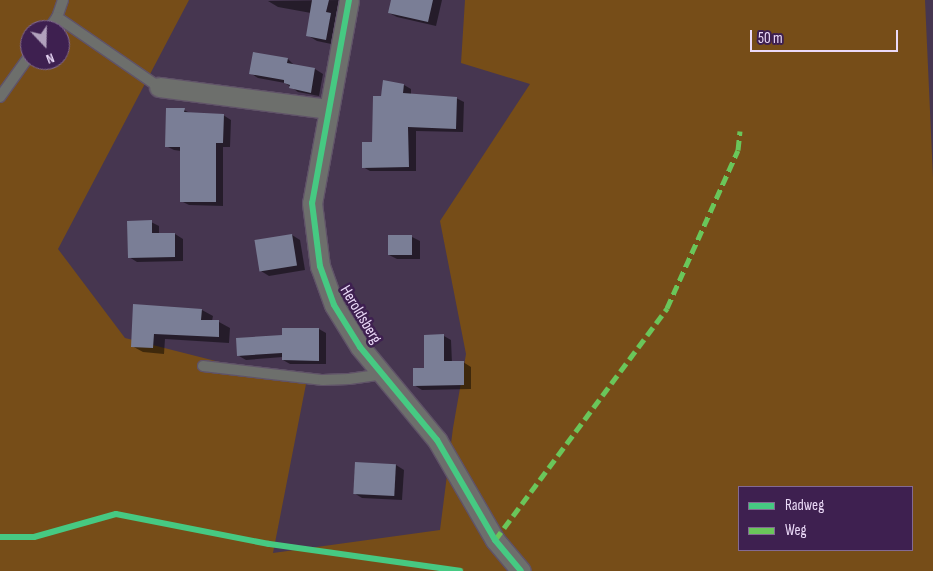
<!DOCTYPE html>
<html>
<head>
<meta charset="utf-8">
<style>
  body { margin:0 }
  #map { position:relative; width:933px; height:571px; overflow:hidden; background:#463650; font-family:"Sofia Sans Condensed",sans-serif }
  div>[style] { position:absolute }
  .green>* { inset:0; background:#764d18 }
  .shadow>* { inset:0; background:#0007 }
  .building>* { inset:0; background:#7a7e96; transform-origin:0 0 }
  .roads { filter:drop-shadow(1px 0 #605368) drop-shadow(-1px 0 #605368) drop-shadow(0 1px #605368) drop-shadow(0 -1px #605368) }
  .service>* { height:10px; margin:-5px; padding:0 5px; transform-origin:5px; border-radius:5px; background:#6d6f6c }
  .minor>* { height:19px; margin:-9.5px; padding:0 9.5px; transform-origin:9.5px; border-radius:9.5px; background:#6d6f6c }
  .quiet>* { height:5px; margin-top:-2.5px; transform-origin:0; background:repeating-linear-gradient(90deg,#6ac65a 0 10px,transparent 0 15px) }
  .cycleway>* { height:6px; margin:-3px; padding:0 3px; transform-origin:3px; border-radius:3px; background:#46c982 }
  span { translate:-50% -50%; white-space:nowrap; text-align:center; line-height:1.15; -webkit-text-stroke:5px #3e2050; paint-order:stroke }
  .street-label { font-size:16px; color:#ebdaf8 }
  .legend { position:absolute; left:738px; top:486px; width:175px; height:65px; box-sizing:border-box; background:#3e2050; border:1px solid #836a93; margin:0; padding:6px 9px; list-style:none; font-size:15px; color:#ebdaf8 }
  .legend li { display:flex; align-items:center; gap:10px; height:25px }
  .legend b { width:25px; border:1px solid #836a93 }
  .north { position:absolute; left:20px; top:20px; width:50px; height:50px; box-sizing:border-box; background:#3e2050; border:1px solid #836a93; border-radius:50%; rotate:159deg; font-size:14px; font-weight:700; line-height:20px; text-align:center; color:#ebdaf8 }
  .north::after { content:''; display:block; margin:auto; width:18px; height:22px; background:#b1a1bd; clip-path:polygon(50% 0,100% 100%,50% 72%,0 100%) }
  .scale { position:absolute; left:750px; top:30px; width:148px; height:22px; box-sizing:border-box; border:2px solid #ebdaf8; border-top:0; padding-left:6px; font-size:15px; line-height:18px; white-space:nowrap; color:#ebdaf8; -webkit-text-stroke:4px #3e2050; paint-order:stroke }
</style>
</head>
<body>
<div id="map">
  <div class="green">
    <div style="clip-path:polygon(evenodd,0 0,189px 0,58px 249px,125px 338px,306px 384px,273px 553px,440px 530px,453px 428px,466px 354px,440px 221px,530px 84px,461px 63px,465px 0,925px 0,933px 178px,933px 571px,0 571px,0 0,30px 30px,60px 30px,60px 60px,30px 60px,30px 30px,0 0,739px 487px,912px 487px,912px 550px,739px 550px,739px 487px)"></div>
  </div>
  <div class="shadow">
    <div style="clip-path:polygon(340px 0,336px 45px,317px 41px,307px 35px,311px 13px,278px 7px,268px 1px)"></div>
    <div style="clip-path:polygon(392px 0,442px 0,436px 26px,397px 17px,389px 13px)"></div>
    <div style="clip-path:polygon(288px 59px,295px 66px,315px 69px,323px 74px,319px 96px,298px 92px,285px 83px,258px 78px,250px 73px)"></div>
    <div style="clip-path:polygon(384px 81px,404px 85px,411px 89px,411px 95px,456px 98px,464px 102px,463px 132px,416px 131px,416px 171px,370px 171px,363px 167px,373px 143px)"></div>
    <div style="clip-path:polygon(184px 110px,192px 114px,223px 115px,231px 120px,230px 147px,223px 147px,223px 206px,189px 205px,181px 201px,181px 151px,174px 150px,166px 146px)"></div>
    <div style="clip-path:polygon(151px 222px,159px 226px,159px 234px,175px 234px,183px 239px,183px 261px,137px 262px,129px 257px)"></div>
    <div style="clip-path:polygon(292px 235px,300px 240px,305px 270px,269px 276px,261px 271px)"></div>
    <div style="clip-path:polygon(390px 237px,412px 237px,420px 241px,420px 259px,397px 259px,389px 255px)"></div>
    <div style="clip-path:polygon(134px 306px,202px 310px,213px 316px,212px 321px,219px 322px,230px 328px,229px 343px,165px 339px,164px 354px,143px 352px,132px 346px)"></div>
    <div style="clip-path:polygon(283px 329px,319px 329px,326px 333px,326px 364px,290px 364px,283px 360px,283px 357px,246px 360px,239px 356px,283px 336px)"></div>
    <div style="clip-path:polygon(444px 336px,451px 340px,452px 363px,463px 362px,471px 367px,471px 389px,422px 390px,414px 385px)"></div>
    <div style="clip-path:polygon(356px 463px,396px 465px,404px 470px,402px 500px,362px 498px,354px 493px)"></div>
  </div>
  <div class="building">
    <div style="clip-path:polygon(312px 0,329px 0,326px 12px,331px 13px,326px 40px,306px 36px)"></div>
    <div style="clip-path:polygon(391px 0,433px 0,428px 22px,388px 13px)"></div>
    <div style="clip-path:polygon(253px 52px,288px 58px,287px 63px,315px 68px,311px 93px,289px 88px,290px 85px,284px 83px,284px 80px,249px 74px)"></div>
    <div style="clip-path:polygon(383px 80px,404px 84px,403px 93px,457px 97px,456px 129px,408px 127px,409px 167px,362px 168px,362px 142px,372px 142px,373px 96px,381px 96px)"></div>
    <div style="clip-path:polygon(166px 108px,185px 108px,184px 112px,224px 114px,223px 143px,216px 143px,216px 202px,180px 202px,180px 147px,165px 147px)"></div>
    <div style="clip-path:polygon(152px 220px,152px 233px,175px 233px,175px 257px,128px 258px,127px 221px)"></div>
    <div style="left:292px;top:234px;width:32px;height:38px;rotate:81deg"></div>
    <div style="left:412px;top:235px;width:20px;height:24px;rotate:90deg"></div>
    <div style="clip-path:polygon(133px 304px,202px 309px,201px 320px,219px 320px,219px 337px,154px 334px,153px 348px,131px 347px)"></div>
    <div style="clip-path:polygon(282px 328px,319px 328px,319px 361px,282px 360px,282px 353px,237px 356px,236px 338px,282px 335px)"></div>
    <div style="clip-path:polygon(444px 334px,444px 361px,464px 361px,464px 385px,413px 386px,413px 368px,424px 368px,424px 335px)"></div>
    <div style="left:355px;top:462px;width:41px;height:32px;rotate:3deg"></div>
  </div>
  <div class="roads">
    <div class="service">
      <div style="left:63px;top:0;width:18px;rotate:109deg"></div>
      <div style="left:57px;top:17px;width:124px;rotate:34.5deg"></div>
      <div style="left:48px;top:30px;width:16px;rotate:-55deg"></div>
      <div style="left:0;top:97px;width:52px;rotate:-54.5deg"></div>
      <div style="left:203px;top:366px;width:121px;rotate:6.7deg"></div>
      <div style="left:323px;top:380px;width:26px;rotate:-2deg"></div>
      <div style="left:349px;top:379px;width:34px;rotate:-8deg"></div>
    </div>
    <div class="minor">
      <div style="left:349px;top:0;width:206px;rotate:100.3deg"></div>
      <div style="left:312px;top:203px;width:64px;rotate:82.8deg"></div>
      <div style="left:320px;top:266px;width:41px;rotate:70.3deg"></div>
      <div style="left:334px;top:305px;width:49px;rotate:58.2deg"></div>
      <div style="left:360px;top:347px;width:121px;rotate:50.4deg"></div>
      <div style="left:437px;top:440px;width:116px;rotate:59.9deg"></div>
      <div style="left:495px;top:540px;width:40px;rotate:50deg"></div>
      <div style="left:159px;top:87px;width:170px;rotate:7.4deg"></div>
    </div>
  </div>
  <div class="quiet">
    <div style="left:495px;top:540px;width:289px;rotate:-53.4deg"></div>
    <div style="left:667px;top:308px;width:173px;rotate:-65.8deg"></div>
    <div style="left:738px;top:150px;width:19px;rotate:-84deg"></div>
  </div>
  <div class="cycleway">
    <div style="left:349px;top:0;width:206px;rotate:100.3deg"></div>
    <div style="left:312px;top:203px;width:64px;rotate:82.8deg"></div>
    <div style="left:320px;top:266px;width:41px;rotate:70.3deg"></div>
    <div style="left:334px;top:305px;width:49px;rotate:58.2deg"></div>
    <div style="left:360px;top:347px;width:121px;rotate:50.4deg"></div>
    <div style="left:437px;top:440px;width:116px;rotate:59.9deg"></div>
    <div style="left:495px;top:540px;width:40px;rotate:50deg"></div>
    <div style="left:0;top:537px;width:34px"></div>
    <div style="left:34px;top:537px;width:85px;rotate:-15.7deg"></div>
    <div style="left:116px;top:514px;width:156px;rotate:11.1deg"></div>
    <div style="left:269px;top:544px;width:193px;rotate:8deg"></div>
  </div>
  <div class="street-label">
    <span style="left:360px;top:315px;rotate:59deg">Heroldsberg</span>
  </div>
  <ul class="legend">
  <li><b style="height:6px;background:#46c982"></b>Radweg</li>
  <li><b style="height:6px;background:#6ac65a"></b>Weg</li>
  </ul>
  <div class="north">N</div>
  <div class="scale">50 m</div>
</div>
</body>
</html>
